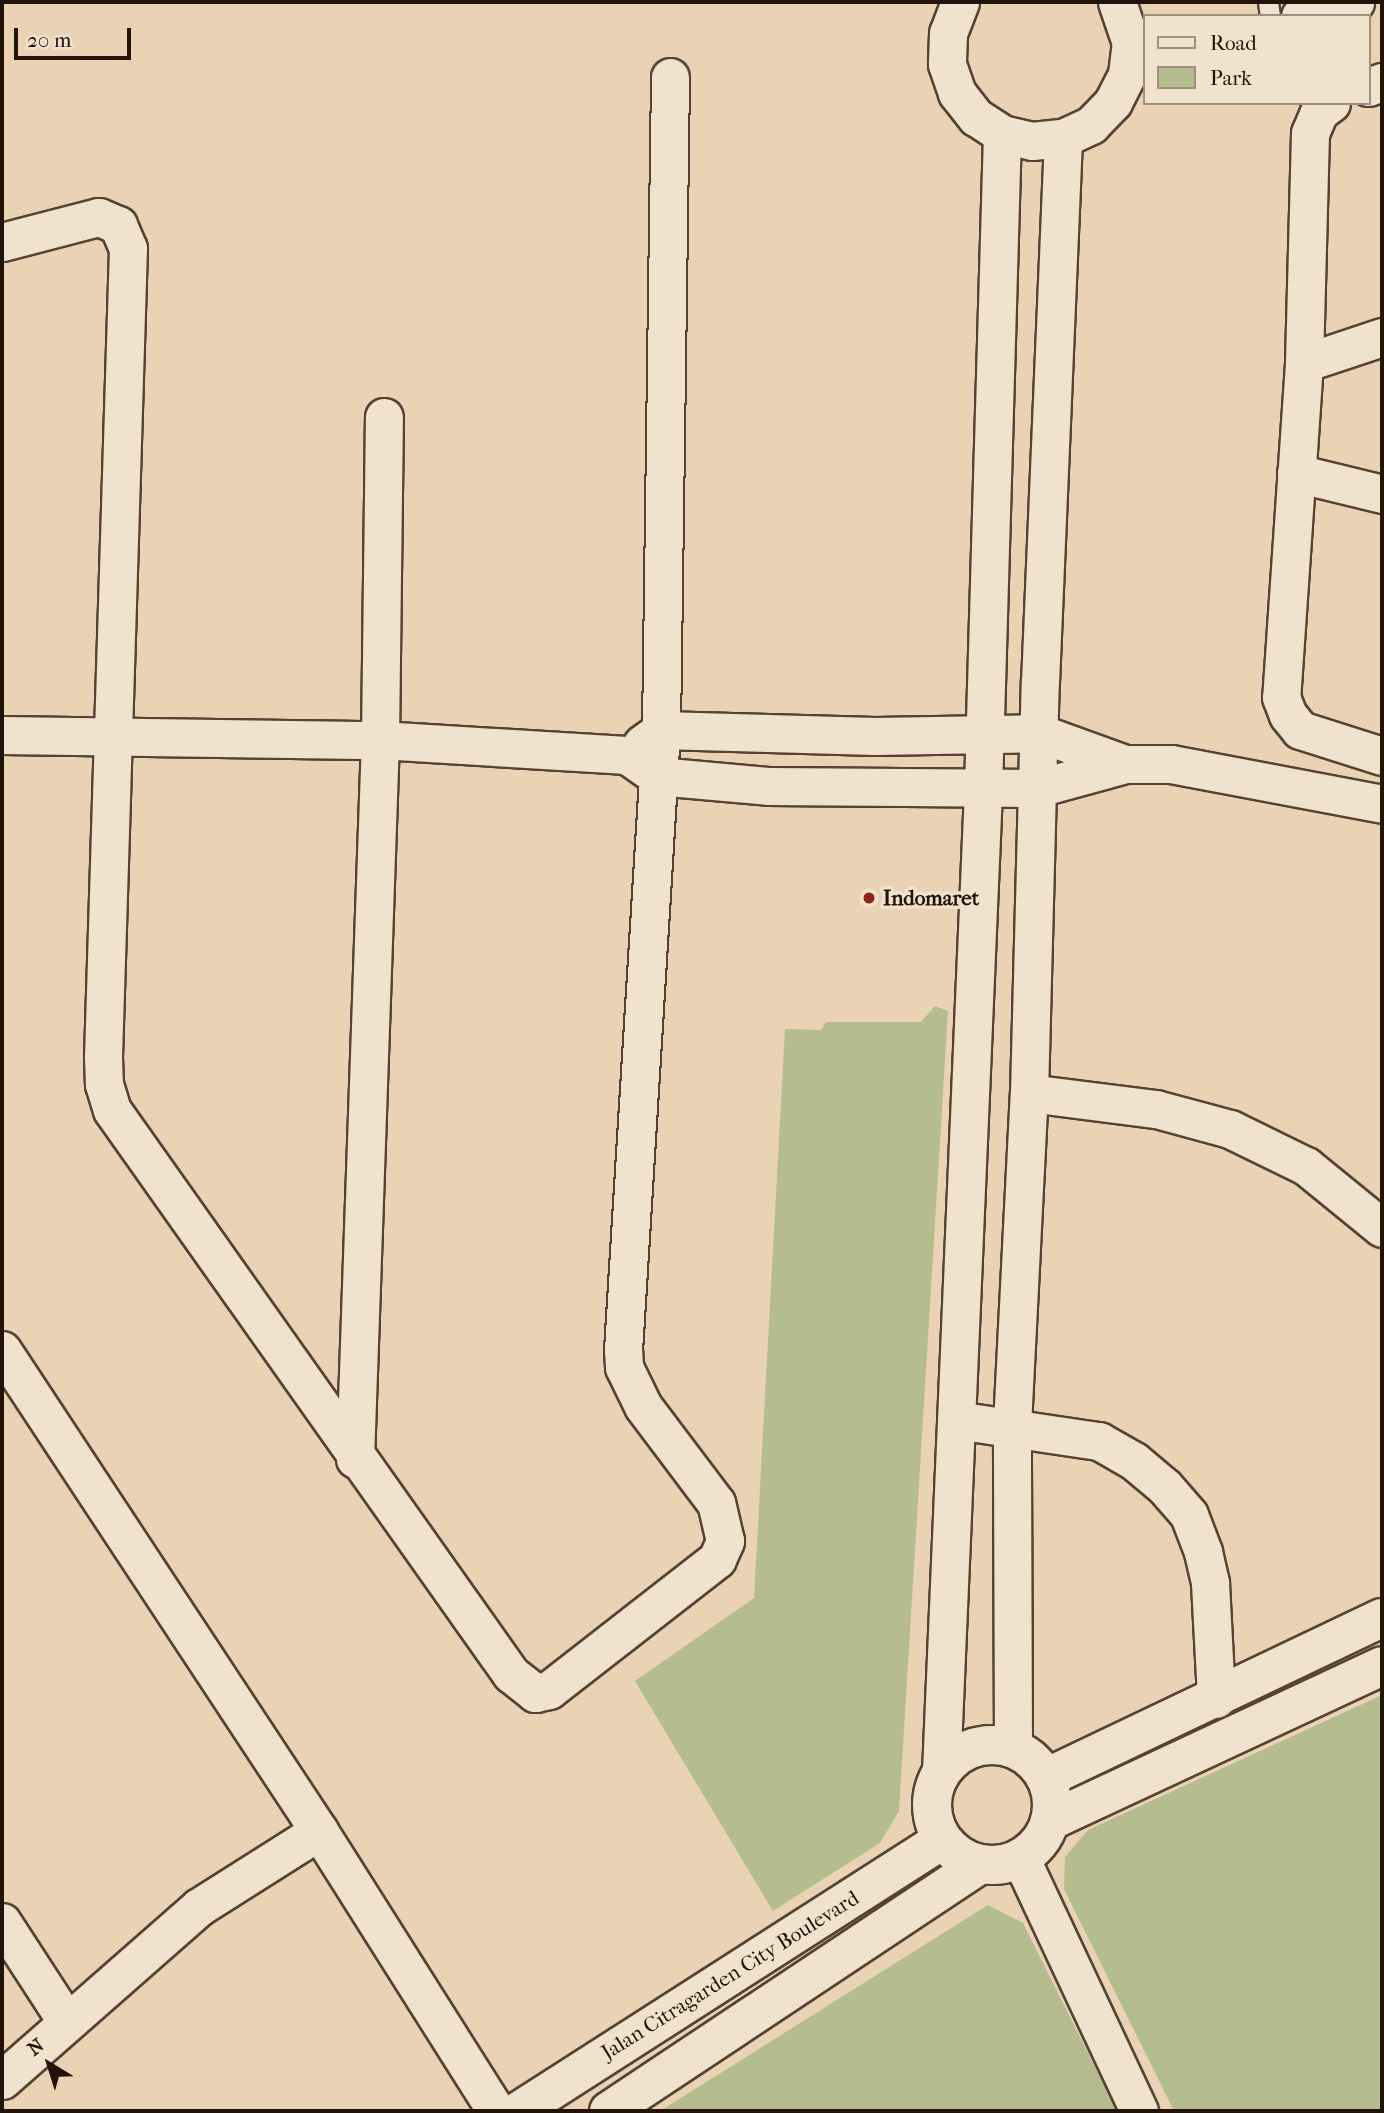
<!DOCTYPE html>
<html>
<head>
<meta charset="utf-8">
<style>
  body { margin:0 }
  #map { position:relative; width:1384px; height:2113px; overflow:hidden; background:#e9d3b4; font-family:"IM FELL French Canon",serif }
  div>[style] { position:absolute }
  .green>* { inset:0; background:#b5bc8e }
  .roads { filter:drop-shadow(2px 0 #544334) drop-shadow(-2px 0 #544334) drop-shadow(0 2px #544334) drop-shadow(0 -2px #544334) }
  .service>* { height:19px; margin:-9.5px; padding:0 9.5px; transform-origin:9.5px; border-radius:9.5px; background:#f1e2ce }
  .minor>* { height:37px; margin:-18.5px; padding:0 18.5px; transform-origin:18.5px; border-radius:18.5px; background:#f1e2ce }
  .tertiary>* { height:38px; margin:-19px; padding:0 19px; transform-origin:19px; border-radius:19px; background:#f1e2ce }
  .secondary>* { height:38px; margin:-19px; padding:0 19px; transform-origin:19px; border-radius:19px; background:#f1e2ce }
  .secondary>.ring { margin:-19px; padding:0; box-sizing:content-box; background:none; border:38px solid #f1e2ce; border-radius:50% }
  .dots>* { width:19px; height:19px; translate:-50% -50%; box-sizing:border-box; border:4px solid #f1e2ce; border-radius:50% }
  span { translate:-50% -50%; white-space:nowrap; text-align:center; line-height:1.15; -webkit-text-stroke:7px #f1e2ce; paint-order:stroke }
  .poi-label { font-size:21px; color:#221309; font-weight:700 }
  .left { translate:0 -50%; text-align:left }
  .street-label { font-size:21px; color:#221309 }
  .frame { position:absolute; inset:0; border:4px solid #221309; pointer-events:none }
  .legend { position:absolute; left:1143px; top:14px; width:228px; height:91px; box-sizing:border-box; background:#f1e2ce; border:2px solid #9e8f7f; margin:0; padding:9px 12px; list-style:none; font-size:21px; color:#221309 }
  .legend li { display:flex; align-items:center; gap:14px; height:35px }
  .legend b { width:35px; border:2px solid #9e8f7f }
  .north { position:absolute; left:14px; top:2029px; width:70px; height:70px; -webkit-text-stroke:5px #f1e2ce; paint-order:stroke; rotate:322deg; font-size:19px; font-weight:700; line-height:28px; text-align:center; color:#221309 }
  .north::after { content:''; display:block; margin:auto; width:24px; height:32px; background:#221309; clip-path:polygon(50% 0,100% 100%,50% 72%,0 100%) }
  .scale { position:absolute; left:14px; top:28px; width:117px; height:32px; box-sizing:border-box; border:4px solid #221309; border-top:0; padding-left:9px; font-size:21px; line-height:24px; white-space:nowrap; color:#221309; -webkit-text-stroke:5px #f1e2ce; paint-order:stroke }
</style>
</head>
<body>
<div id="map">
  <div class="green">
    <div style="clip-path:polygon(935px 1006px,948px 1011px,899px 1811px,880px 1843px,773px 1911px,635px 1681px,754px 1598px,785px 1029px,821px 1030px,826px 1022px,921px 1022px)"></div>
    <div style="clip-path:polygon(1382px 1695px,1382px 2111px,1174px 2111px,1064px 1889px,1065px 1857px,1088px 1830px)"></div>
    <div style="clip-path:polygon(988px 1905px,1023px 1923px,1117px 2111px,660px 2111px)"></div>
  </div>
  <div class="roads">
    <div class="service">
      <div style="left:1268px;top:2px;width:14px;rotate:82deg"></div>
    </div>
    <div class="minor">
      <div style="left:960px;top:2px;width:33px;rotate:111deg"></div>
      <div style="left:948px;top:33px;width:31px;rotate:92deg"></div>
      <div style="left:947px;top:64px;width:31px;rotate:71deg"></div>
      <div style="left:957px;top:93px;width:31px;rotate:52deg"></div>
      <div style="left:976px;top:117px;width:31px;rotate:33deg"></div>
      <div style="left:1002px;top:134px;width:31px;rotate:13deg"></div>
      <div style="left:1032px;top:141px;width:31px;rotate:-6deg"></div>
      <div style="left:1063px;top:138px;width:31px;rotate:-25deg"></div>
      <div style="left:1091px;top:125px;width:32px;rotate:-46deg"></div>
      <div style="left:1113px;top:102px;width:31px;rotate:-63deg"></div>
      <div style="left:1127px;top:74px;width:31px;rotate:-83deg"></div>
      <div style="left:1131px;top:43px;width:43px;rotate:-108.9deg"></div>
      <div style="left:1300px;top:16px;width:57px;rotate:-14.3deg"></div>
      <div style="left:1368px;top:87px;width:15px;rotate:-20deg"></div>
      <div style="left:1331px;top:103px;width:15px;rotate:143deg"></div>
      <div style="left:1319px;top:112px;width:23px;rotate:113deg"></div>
      <div style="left:1310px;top:133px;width:230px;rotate:91.5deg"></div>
      <div style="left:1304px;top:363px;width:335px;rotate:93.9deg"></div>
      <div style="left:1281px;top:697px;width:19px;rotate:69deg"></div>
      <div style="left:1288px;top:715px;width:19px;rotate:51deg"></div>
      <div style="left:1300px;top:730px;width:86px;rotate:17.6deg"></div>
      <div style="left:2px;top:242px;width:100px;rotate:-14.5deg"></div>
      <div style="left:99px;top:217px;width:21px;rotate:23deg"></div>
      <div style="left:118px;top:225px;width:25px;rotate:67deg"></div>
      <div style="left:128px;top:248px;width:809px;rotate:91.77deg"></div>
      <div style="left:103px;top:1057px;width:27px;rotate:88deg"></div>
      <div style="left:104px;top:1084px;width:27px;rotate:73deg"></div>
      <div style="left:112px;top:1110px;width:691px;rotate:54.72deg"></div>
      <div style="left:511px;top:1674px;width:31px;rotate:38deg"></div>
      <div style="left:535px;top:1693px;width:14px;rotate:-12deg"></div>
      <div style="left:549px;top:1690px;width:213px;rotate:-37.9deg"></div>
      <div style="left:717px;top:1559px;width:20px;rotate:-66deg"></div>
      <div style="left:725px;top:1541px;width:39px;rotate:-103deg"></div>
      <div style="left:716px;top:1503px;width:121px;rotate:-127deg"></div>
      <div style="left:643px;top:1406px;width:43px;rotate:-116deg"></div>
      <div style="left:624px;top:1367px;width:17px;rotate:-93deg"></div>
      <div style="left:623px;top:1350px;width:621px;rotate:-86.49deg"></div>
      <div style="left:661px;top:730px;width:653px;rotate:-89.21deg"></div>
      <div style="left:1304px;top:363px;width:82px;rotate:-18.4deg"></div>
      <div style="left:1296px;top:473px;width:89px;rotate:13.7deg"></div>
      <div style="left:2px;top:735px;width:378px;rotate:0.8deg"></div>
      <div style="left:380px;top:740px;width:247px;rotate:3.5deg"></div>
      <div style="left:627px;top:755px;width:37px;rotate:35deg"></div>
      <div style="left:657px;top:776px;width:111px;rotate:5.1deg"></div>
      <div style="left:768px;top:786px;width:270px;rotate:0.4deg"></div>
      <div style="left:1038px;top:788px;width:90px;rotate:-15.4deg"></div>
      <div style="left:1125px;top:764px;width:46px"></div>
      <div style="left:1171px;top:764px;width:215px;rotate:10.7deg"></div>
      <div style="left:642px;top:744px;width:24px;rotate:-36deg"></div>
      <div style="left:661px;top:730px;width:214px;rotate:1.6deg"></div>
      <div style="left:875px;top:736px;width:164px;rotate:-1deg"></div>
      <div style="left:1039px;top:733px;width:91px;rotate:19.8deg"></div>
      <div style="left:1029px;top:1093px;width:128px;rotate:7.2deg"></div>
      <div style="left:1156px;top:1109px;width:77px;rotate:15.1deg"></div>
      <div style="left:1230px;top:1129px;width:85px;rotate:26deg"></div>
      <div style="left:1306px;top:1166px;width:98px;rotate:39.2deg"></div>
      <div style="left:2px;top:1350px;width:576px;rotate:56.61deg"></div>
      <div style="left:319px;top:1831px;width:331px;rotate:57.7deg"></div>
      <div style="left:956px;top:1420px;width:145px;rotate:8.4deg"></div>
      <div style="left:1099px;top:1441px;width:40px;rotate:29.7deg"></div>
      <div style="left:1134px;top:1461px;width:39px;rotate:40deg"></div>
      <div style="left:1164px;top:1486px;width:38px;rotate:49deg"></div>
      <div style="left:1189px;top:1515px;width:40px;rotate:69deg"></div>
      <div style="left:1203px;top:1552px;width:32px;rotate:77deg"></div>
      <div style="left:1210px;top:1583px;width:116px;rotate:87deg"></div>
      <div style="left:355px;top:1459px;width:719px;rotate:-88.01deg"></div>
      <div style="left:380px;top:740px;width:323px;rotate:-89.3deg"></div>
      <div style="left:1013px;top:1748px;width:323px;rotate:-90.2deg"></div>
      <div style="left:1012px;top:1425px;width:332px;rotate:-87.1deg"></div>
      <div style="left:1029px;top:1093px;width:410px;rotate:-88.5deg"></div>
      <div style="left:1040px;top:683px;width:545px;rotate:-87.58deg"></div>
      <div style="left:941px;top:1772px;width:984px;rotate:-87.55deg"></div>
      <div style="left:983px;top:789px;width:655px;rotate:-88.34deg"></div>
      <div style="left:1021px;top:1859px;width:278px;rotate:64.9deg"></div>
      <div style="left:2px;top:1922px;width:119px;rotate:57deg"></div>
      <div style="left:2px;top:2080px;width:262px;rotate:-41.3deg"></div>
      <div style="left:199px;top:1907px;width:142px;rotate:-32.3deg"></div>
    </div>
    <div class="tertiary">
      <div style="left:1046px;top:1778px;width:372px;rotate:-25.5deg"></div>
      <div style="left:1050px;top:1821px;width:366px;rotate:-25deg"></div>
    </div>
    <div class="secondary">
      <div class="ring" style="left:932px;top:1745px;width:82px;height:82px"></div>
      <div style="left:519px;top:2111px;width:502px;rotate:-32.65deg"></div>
      <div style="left:609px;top:2111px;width:444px;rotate:-33.6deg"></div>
    </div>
  </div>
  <div class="dots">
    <div style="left:869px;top:898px;background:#8f2418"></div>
  </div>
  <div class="poi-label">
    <span class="left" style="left:883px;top:898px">Indomaret</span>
  </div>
  <div class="street-label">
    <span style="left:730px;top:1975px;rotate:-32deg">Jalan Citragarden City Boulevard</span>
  </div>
  <div class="frame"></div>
  <ul class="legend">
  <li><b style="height:9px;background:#f1e2ce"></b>Road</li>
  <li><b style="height:19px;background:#b5bc8e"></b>Park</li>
  </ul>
  <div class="north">N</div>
  <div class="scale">20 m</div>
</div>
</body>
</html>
